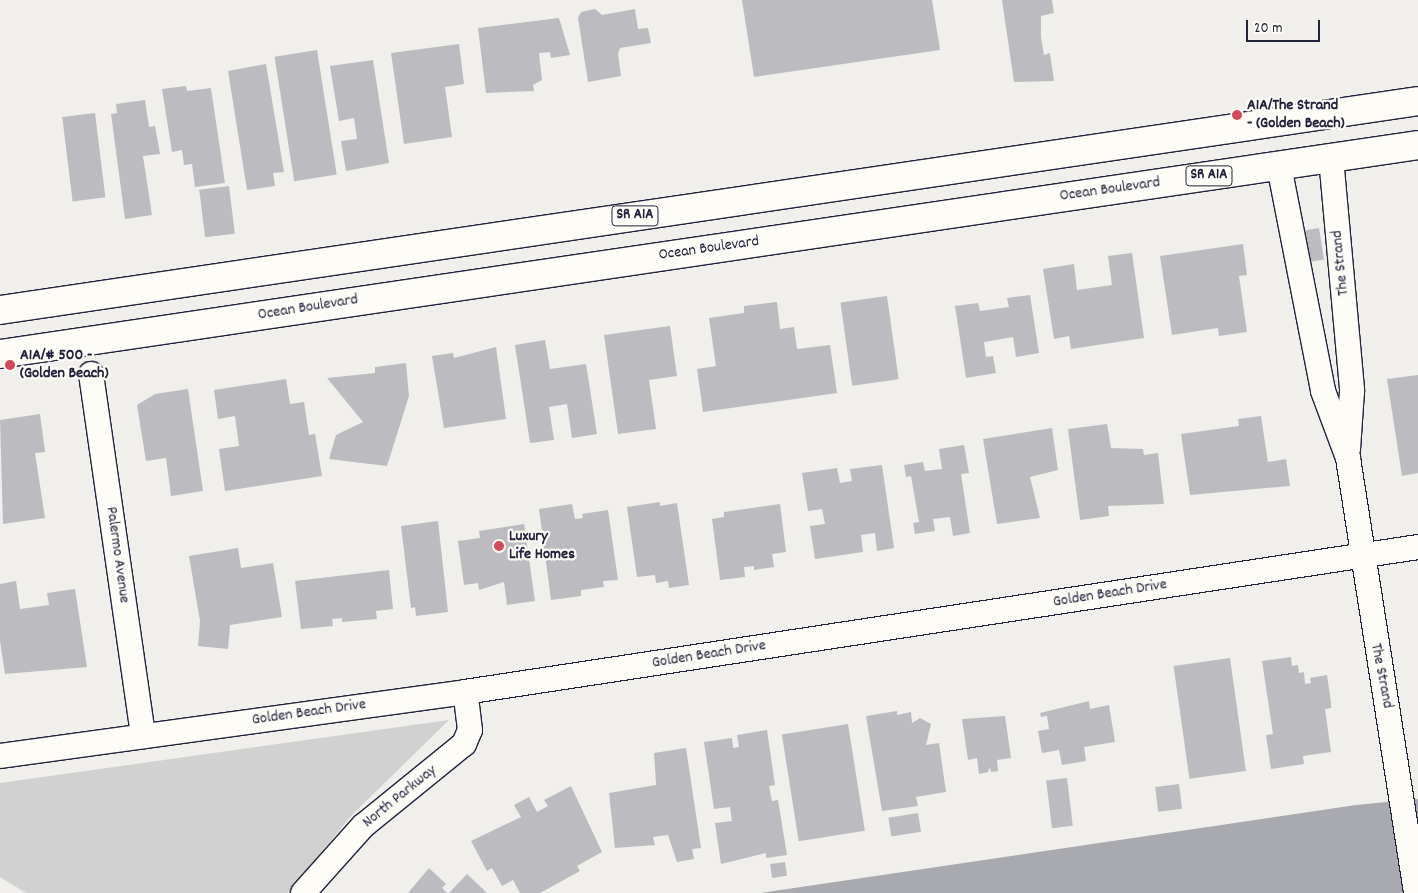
<!DOCTYPE html>
<html>
<head>
<meta charset="utf-8">
<style>
  body { margin:0 }
  #map { position:relative; width:1418px; height:893px; overflow:hidden; background:#f0efec; font-family:Dekko,sans-serif }
  div>[style] { position:absolute }
  .green>* { inset:0; background:#d2d1d1 }
  .water>* { inset:0; background:#a9a9b0 }
  .building>* { inset:0; background:#bcbcc0; transform-origin:0 0 }
  .roads { filter:drop-shadow(1px 0 #22223b) drop-shadow(-1px 0 #22223b) drop-shadow(0 1px #22223b) drop-shadow(0 -1px #22223b) }
  .minor>* { height:24px; margin:-12px; padding:0 12px; transform-origin:12px; border-radius:12px; background:#fdfcf7 }
  .primary>* { height:28px; margin:-14px; padding:0 14px; transform-origin:14px; border-radius:14px; background:#fdfcf7 }
  .dots>* { width:14px; height:14px; translate:-50% -50%; box-sizing:border-box; border:2px solid #fdfcf7; border-radius:50% }
  span { translate:-50% -50%; white-space:nowrap; text-align:center; line-height:1.15; -webkit-text-stroke:4.5px #fdfcf7; paint-order:stroke }
  .shield-label span { padding:1px 4px; background:#fdfcf7; border:1px solid; border-radius:4px; -webkit-text-stroke-width:0 }
  .shield-label { font-size:15px; color:#22223b; font-weight:700 }
  .poi-label { font-size:16px; color:#22223b; font-weight:700 }
  .left { translate:0 -50%; text-align:left }
  .street-label { font-size:16px; color:#22223b }
  .scale { position:absolute; left:1246px; top:20px; width:74px; height:22px; box-sizing:border-box; border:2px solid #22223b; border-top:0; padding-left:6px; font-size:15px; line-height:18px; white-space:nowrap; color:#22223b; -webkit-text-stroke:4px #fdfcf7; paint-order:stroke }
</style>
</head>
<body>
<div id="map">
  <div class="green">
    <div style="clip-path:polygon(449px 720px,352px 815px,288px 893px,26px 893px,0 877px,0 783px)"></div>
  </div>
  <div class="water">
    <div style="clip-path:polygon(1418px 799px,1418px 893px,761px 893px,1356px 805px)"></div>
  </div>
  <div class="building">
    <div style="clip-path:polygon(742px 0,932px 0,940px 50px,754px 77px)"></div>
    <div style="clip-path:polygon(1002px 0,1052px 0,1054px 13px,1041px 16px,1041px 37px,1044px 55px,1050px 53px,1054px 81px,1014px 82px)"></div>
    <div style="clip-path:polygon(595px 9px,602px 15px,635px 9px,638px 29px,648px 28px,651px 43px,620px 48px,618px 54px,621px 76px,588px 82px,578px 18px,581px 12px)"></div>
    <div style="clip-path:polygon(559px 18px,570px 55px,551px 58px,550px 52px,539px 53px,542px 80px,533px 85px,534px 91px,486px 93px,478px 28px)"></div>
    <div style="clip-path:polygon(459px 44px,464px 84px,445px 87px,452px 137px,404px 144px,391px 53px)"></div>
    <div style="left:317px;top:50px;width:126px;height:43px;rotate:81deg"></div>
    <div style="clip-path:polygon(373px 60px,389px 163px,346px 171px,341px 141px,357px 139px,354px 118px,339px 121px,330px 66px)"></div>
    <div style="clip-path:polygon(266px 64px,284px 172px,273px 173px,275px 186px,247px 190px,228px 71px)"></div>
    <div style="clip-path:polygon(186px 86px,187px 91px,211px 88px,225px 183px,195px 187px,192px 164px,184px 165px,182px 150px,172px 152px,162px 89px)"></div>
    <div style="clip-path:polygon(145px 100px,149px 127px,155px 126px,160px 154px,143px 156px,152px 215px,125px 219px,111px 114px,117px 113px,116px 104px)"></div>
    <div style="left:95px;top:113px;width:85px;height:33px;rotate:83deg"></div>
    <div style="left:229px;top:186px;width:48px;height:30px;rotate:83deg"></div>
    <div style="left:1319px;top:228px;width:32px;height:14px;rotate:81deg"></div>
    <div style="clip-path:polygon(1243px 244px,1247px 275px,1239px 276px,1247px 332px,1219px 336px,1218px 328px,1172px 335px,1160px 256px)"></div>
    <div style="clip-path:polygon(1132px 253px,1144px 338px,1071px 349px,1069px 336px,1054px 339px,1043px 269px,1074px 264px,1077px 290px,1112px 285px,1108px 256px)"></div>
    <div style="clip-path:polygon(1030px 295px,1039px 353px,1016px 357px,1013px 337px,984px 342px,986px 357px,993px 356px,996px 373px,966px 378px,955px 306px,978px 303px,980px 311px,1009px 307px,1007px 298px)"></div>
    <div style="left:887px;top:296px;width:84px;height:47px;rotate:82deg"></div>
    <div style="clip-path:polygon(777px 302px,780px 329px,794px 327px,797px 349px,830px 345px,837px 393px,703px 412px,697px 369px,716px 366px,709px 318px,744px 313px,744px 306px)"></div>
    <div style="clip-path:polygon(670px 326px,677px 376px,649px 380px,656px 429px,618px 434px,604px 335px)"></div>
    <div style="clip-path:polygon(545px 340px,550px 369px,586px 364px,597px 434px,572px 438px,567px 404px,549px 407px,554px 440px,530px 443px,515px 345px)"></div>
    <div style="clip-path:polygon(496px 347px,506px 419px,444px 428px,432px 356px,453px 353px,454px 358px)"></div>
    <div style="clip-path:polygon(406px 363px,409px 396px,387px 466px,329px 459px,336px 435px,363px 422px,327px 378px,375px 373px,375px 367px)"></div>
    <div style="clip-path:polygon(1418px 375px,1418px 473px,1402px 476px,1387px 379px)"></div>
    <div style="clip-path:polygon(286px 379px,290px 404px,304px 402px,309px 435px,315px 434px,322px 476px,225px 491px,219px 449px,239px 446px,235px 416px,218px 419px,214px 390px)"></div>
    <div style="clip-path:polygon(188px 389px,203px 491px,171px 496px,166px 458px,146px 461px,137px 405px,155px 394px)"></div>
    <div style="clip-path:polygon(40px 414px,45px 452px,35px 453px,45px 518px,3px 524px,0 420px)"></div>
    <div style="clip-path:polygon(1261px 416px,1268px 462px,1286px 459px,1290px 486px,1190px 495px,1181px 434px,1239px 426px,1238px 419px)"></div>
    <div style="clip-path:polygon(1107px 424px,1111px 448px,1143px 449px,1144px 455px,1158px 453px,1164px 504px,1108px 506px,1109px 516px,1080px 520px,1068px 429px)"></div>
    <div style="clip-path:polygon(1052px 428px,1058px 470px,1030px 477px,1040px 518px,997px 524px,983px 439px)"></div>
    <div style="clip-path:polygon(964px 445px,969px 473px,961px 474px,970px 533px,953px 536px,950px 517px,933px 519px,935px 531px,915px 534px,913px 523px,919px 522px,911px 476px,906px 477px,904px 465px,923px 462px,925px 471px,942px 469px,939px 449px)"></div>
    <div style="clip-path:polygon(882px 465px,894px 548px,877px 551px,875px 533px,861px 535px,863px 552px,815px 559px,810px 526px,825px 524px,822px 509px,808px 511px,802px 473px,837px 468px,840px 483px,852px 481px,850px 469px)"></div>
    <div style="clip-path:polygon(660px 502px,660px 506px,677px 503px,689px 585px,669px 588px,668px 581px,656px 583px,655px 575px,637px 577px,627px 507px)"></div>
    <div style="clip-path:polygon(572px 504px,575px 519px,583px 518px,582px 514px,608px 510px,618px 580px,603px 581px,604px 587px,581px 590px,581px 596px,551px 600px,539px 509px)"></div>
    <div style="clip-path:polygon(780px 504px,786px 552px,772px 554px,774px 567px,754px 570px,754px 566px,744px 567px,745px 577px,720px 580px,712px 519px,724px 517px,724px 512px)"></div>
    <div style="clip-path:polygon(438px 521px,448px 612px,416px 616px,415px 607px,411px 608px,401px 526px)"></div>
    <div style="clip-path:polygon(524px 524px,535px 601px,507px 605px,504px 582px,479px 590px,478px 583px,464px 585px,458px 541px,480px 538px,479px 531px)"></div>
    <div style="clip-path:polygon(238px 548px,241px 568px,273px 563px,282px 617px,230px 625px,228px 649px,198px 646px,200px 621px,189px 556px)"></div>
    <div style="clip-path:polygon(389px 570px,393px 609px,376px 611px,377px 619px,342px 622px,342px 618px,332px 619px,333px 626px,301px 629px,295px 581px)"></div>
    <div style="clip-path:polygon(16px 581px,20px 609px,49px 605px,47px 593px,75px 589px,87px 667px,5px 674px,0 641px,0 584px)"></div>
    <div style="clip-path:polygon(1291px 657px,1292px 666px,1298px 665px,1299px 673px,1304px 672px,1305px 684px,1311px 683px,1310px 678px,1327px 675px,1331px 703px,1331px 708px,1325px 709px,1331px 752px,1303px 756px,1304px 764px,1271px 769px,1266px 735px,1273px 734px,1262px 661px)"></div>
    <div style="left:1230px;top:658px;width:114px;height:57px;rotate:82deg"></div>
    <div style="clip-path:polygon(1089px 701px,1090px 709px,1109px 705px,1115px 742px,1084px 747px,1086px 761px,1062px 765px,1059px 750px,1042px 753px,1038px 731px,1049px 729px,1047px 716px,1041px 717px,1040px 713px)"></div>
    <div style="clip-path:polygon(897px 711px,897px 715px,911px 712px,912px 723px,920px 718px,931px 724px,926px 745px,939px 743px,946px 792px,916px 797px,918px 806px,882px 811px,866px 716px)"></div>
    <div style="clip-path:polygon(1005px 716px,1011px 758px,997px 760px,998px 771px,991px 772px,990px 767px,988px 772px,979px 774px,977px 758px,968px 760px,962px 719px)"></div>
    <div style="left:848px;top:724px;width:108px;height:67px;rotate:81deg"></div>
    <div style="clip-path:polygon(767px 730px,775px 785px,769px 786px,772px 801px,778px 800px,787px 855px,766px 858px,766px 853px,721px 864px,715px 823px,732px 821px,730px 807px,714px 809px,704px 742px,732px 738px,733px 748px,739px 747px,737px 735px)"></div>
    <div style="clip-path:polygon(686px 748px,701px 848px,692px 849px,694px 859px,677px 862px,668px 835px,653px 837px,655px 845px,615px 848px,609px 793px,656px 785px,654px 753px)"></div>
    <div style="left:1067px;top:778px;width:48px;height:21px;rotate:83deg"></div>
    <div style="left:1179px;top:784px;width:25px;height:24px;rotate:83deg"></div>
    <div style="clip-path:polygon(571px 786px,602px 852px,577px 866px,580px 871px,540px 893px,520px 893px,513px 880px,502px 886px,492px 868px,487px 871px,471px 841px,521px 817px,514px 805px,529px 797px,537px 812px,548px 806px,544px 800px)"></div>
    <div style="left:918px;top:813px;width:19px;height:30px;rotate:81deg"></div>
    <div style="left:785px;top:862px;width:14px;height:15px;rotate:82deg"></div>
    <div style="clip-path:polygon(429px 868px,446px 884px,442px 888px,447px 893px,408px 893px)"></div>
    <div style="clip-path:polygon(467px 874px,487px 893px,449px 893px)"></div>
  </div>
  <div class="roads">
    <div class="minor">
      <div style="left:1331px;top:158px;width:234px;rotate:84.8deg"></div>
      <div style="left:1352px;top:391px;width:58px;rotate:93.9deg"></div>
      <div style="left:1279px;top:166px;width:229px;rotate:78.9deg"></div>
      <div style="left:1323px;top:391px;width:72px;rotate:69.5deg"></div>
      <div style="left:1348px;top:458px;width:440px;rotate:81.1deg"></div>
      <div style="left:91px;top:374px;width:366px;rotate:81.8deg"></div>
      <div style="left:0;top:756px;width:469px;rotate:-7.8deg"></div>
      <div style="left:465px;top:692px;width:964px;rotate:-8.65deg"></div>
      <div style="left:303px;top:893px;width:90px;rotate:-48.2deg"></div>
      <div style="left:363px;top:826px;width:130px;rotate:-39.1deg"></div>
      <div style="left:464px;top:744px;width:15px;rotate:-67deg"></div>
      <div style="left:470px;top:730px;width:38px;rotate:-97deg"></div>
    </div>
    <div class="primary">
      <div style="left:0;top:310px;width:1433px;rotate:-8.38deg"></div>
      <div style="left:0;top:354px;width:1433px;rotate:-8.38deg"></div>
    </div>
  </div>
  <div class="dots">
    <div style="left:1237px;top:115px;background:#d1495b"></div>
    <div style="left:10px;top:365px;background:#d1495b"></div>
    <div style="left:499px;top:546px;background:#d1495b"></div>
  </div>
  <div class="shield-label">
    <span style="left:1209px;top:176px">SR A1A</span>
    <span style="left:635px;top:216px">SR A1A</span>
  </div>
  <div class="poi-label">
    <span class="left" style="left:1247px;top:115px">A1A/The Strand<br>- (Golden Beach)</span>
    <span class="left" style="left:20px;top:365px">A1A/# 500 -<br>(Golden Beach)</span>
    <span class="left" style="left:509px;top:546px">Luxury<br>Life Homes</span>
  </div>
  <div class="street-label">
    <span style="left:1110px;top:190px;rotate:-8deg">Ocean Boulevard</span>
    <span style="left:709px;top:249px;rotate:-8deg">Ocean Boulevard</span>
    <span style="left:1341px;top:263px;rotate:-96deg">The Strand</span>
    <span style="left:308px;top:308px;rotate:-9deg">Ocean Boulevard</span>
    <span style="left:117px;top:555px;rotate:82deg">Palermo Avenue</span>
    <span style="left:1110px;top:594px;rotate:-9deg">Golden Beach Drive</span>
    <span style="left:709px;top:655px;rotate:-9deg">Golden Beach Drive</span>
    <span style="left:1381px;top:676px;rotate:79deg">The Strand</span>
    <span style="left:309px;top:713px;rotate:-8deg">Golden Beach Drive</span>
    <span style="left:400px;top:797px;rotate:-39deg">North Parkway</span>
  </div>
  <div class="scale">20 m</div>
</div>
</body>
</html>
